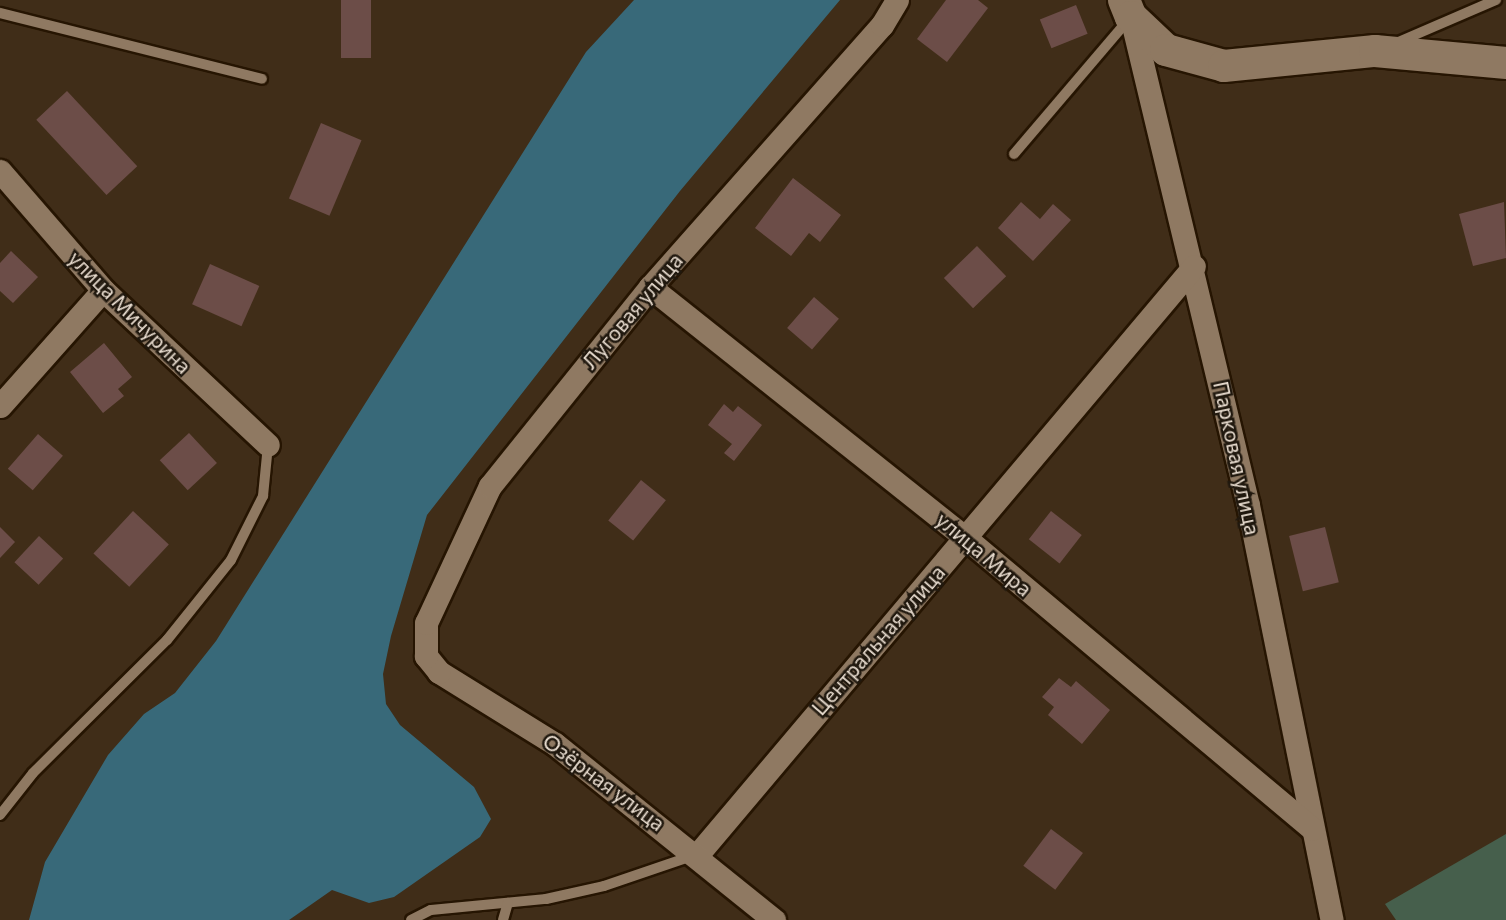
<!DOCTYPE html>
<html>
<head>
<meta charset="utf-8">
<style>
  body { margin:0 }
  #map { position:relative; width:1506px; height:920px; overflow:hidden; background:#402d18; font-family:Commissioner,sans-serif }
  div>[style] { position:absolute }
  .green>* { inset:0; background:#465f4c }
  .water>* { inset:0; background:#386979 }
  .building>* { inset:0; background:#6c4d48; transform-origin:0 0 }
  .roads { filter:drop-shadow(2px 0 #261502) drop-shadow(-2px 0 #261502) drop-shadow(0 2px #261502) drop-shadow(0 -2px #261502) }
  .lane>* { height:10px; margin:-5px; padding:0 5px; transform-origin:5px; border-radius:5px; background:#8f7962 }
  .street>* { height:23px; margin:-11.5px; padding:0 11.5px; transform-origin:11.5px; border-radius:11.5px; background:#8f7962 }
  .secondary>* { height:32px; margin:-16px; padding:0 16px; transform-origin:16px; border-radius:16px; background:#8f7962 }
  span { translate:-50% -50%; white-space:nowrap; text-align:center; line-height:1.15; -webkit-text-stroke:5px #20180e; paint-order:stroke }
  .street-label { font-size:21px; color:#eaded1 }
</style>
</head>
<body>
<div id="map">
  <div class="green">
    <div style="clip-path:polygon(1506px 834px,1506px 920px,1396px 920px,1385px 904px)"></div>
  </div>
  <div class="water">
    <div style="clip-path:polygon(634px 0,840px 0,680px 191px,427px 515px,391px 636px,383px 674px,386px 704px,400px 725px,474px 787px,491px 819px,480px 837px,394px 897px,369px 903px,332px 890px,289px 920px,29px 920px,45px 862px,108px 755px,144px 714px,175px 693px,216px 641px,586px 52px)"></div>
  </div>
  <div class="building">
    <div style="left:341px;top:0;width:30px;height:58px"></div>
    <div style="clip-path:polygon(946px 0,978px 0,988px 8px,947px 62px,917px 39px)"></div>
    <div style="left:1076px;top:5px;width:31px;height:39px;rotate:68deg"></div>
    <div style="left:67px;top:91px;width:103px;height:42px;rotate:47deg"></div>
    <div style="left:321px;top:123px;width:44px;height:82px;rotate:23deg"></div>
    <div style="clip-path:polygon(793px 178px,841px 215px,820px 242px,809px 233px,791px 256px,755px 228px)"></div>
    <div style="clip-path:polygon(1021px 202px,1040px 219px,1053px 204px,1071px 220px,1033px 261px,998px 228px)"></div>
    <div style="clip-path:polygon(1504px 202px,1506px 258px,1473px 266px,1459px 214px)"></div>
    <div style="left:977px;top:246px;width:42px;height:46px;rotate:46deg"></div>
    <div style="clip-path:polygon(11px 251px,38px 277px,13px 303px,0 291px,0 263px)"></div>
    <div style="left:210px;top:264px;width:54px;height:44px;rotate:24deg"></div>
    <div style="left:814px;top:297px;width:33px;height:41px;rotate:41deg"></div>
    <div style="clip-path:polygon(104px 343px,132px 377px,118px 389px,124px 396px,103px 413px,70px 372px)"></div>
    <div style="clip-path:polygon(724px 404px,733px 412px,738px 406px,762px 425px,734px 461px,724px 453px,732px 444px,708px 425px)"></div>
    <div style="left:189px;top:433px;width:41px;height:40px;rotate:47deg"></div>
    <div style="left:38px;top:434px;width:33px;height:46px;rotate:41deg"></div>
    <div style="left:641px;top:480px;width:32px;height:52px;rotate:39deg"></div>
    <div style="left:133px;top:511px;width:49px;height:58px;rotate:43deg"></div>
    <div style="left:1051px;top:511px;width:39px;height:36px;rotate:38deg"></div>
    <div style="clip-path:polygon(0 527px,15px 542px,0 558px)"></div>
    <div style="left:1325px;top:527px;width:57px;height:37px;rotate:76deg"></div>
    <div style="left:39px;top:536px;width:33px;height:36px;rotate:43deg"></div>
    <div style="clip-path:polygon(1059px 678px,1071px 687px,1076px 681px,1110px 710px,1082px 744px,1048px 715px,1054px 707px,1042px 697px)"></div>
    <div style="left:1051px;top:829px;width:40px;height:46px;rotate:37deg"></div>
  </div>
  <div class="roads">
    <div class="lane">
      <div style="left:0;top:13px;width:270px;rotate:14.1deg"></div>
      <div style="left:1396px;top:43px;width:109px;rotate:-23.3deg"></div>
      <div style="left:1014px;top:154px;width:176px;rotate:-49.6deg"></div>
      <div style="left:0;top:815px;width:53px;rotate:-51.8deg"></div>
      <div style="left:33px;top:773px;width:189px;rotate:-44.8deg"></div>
      <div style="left:167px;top:640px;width:102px;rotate:-51.3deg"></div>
      <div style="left:231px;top:560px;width:72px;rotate:-63.4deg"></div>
      <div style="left:263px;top:496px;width:51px;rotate:-84.4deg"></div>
      <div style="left:411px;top:920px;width:22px;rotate:-27deg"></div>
      <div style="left:431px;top:910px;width:116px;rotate:-5.5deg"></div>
      <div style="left:546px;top:899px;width:59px;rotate:-12.6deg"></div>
      <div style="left:604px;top:886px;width:93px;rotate:-18.8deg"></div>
      <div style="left:503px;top:920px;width:18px;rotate:-74deg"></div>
    </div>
    <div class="street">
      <div style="left:1131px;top:17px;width:502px;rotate:76.52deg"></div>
      <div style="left:1248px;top:505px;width:423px;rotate:78.6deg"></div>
      <div style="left:0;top:171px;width:157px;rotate:49.1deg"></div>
      <div style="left:103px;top:290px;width:226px;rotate:43.2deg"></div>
      <div style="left:650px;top:287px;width:405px;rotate:38.5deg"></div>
      <div style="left:967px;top:539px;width:451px;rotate:40deg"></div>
      <div style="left:0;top:406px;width:155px;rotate:-48.4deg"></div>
      <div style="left:698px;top:854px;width:769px;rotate:-49.85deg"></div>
      <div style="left:774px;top:920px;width:281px;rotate:-141.2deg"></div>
      <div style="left:555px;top:744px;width:137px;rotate:-148.2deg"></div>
      <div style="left:439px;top:672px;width:21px;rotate:-129deg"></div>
      <div style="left:426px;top:656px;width:33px;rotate:-90deg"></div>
      <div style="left:426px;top:623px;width:151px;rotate:-65deg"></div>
      <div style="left:490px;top:486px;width:255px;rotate:-51.2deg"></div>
      <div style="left:650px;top:287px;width:350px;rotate:-48.5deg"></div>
      <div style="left:882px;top:25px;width:29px;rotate:-59deg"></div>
    </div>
    <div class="secondary">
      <div style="left:1124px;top:0;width:18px;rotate:68deg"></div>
      <div style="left:1131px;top:17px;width:48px;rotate:43.3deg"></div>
      <div style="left:1166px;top:50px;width:60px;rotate:15.4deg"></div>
      <div style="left:1224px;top:66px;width:152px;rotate:-5.7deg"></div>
      <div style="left:1375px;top:51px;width:132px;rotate:5.2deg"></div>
    </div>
  </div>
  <div class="street-label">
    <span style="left:632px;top:311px;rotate:-50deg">Луговая улица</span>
    <span style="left:130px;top:312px;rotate:45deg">улица Мичурина</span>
    <span style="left:1237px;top:458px;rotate:78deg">Парковая улица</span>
    <span style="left:984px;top:554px;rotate:40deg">улица Мира</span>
    <span style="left:878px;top:640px;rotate:-49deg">Центральная улица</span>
    <span style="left:604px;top:782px;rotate:37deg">Озёрная улица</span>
  </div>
</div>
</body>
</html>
